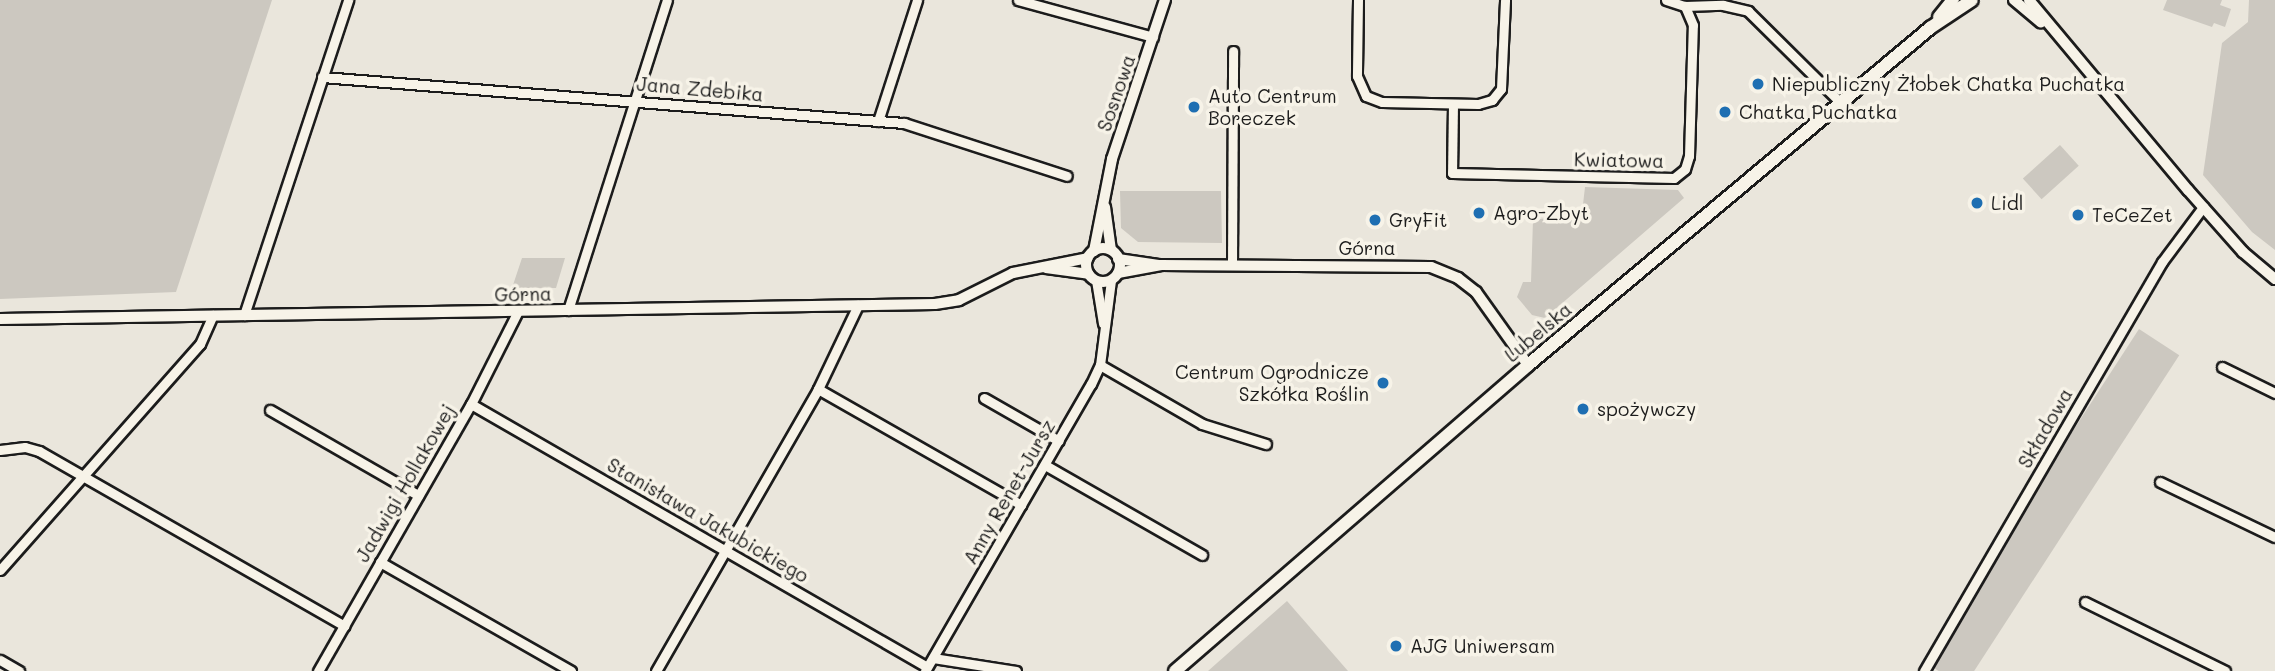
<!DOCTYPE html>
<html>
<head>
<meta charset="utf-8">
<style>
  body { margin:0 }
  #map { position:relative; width:2275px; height:671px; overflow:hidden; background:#eae6dc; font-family:Mali,sans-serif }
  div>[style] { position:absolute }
  .green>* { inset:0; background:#ccc8c0; transform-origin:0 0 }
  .roads { filter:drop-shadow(2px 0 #1c1c1c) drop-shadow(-2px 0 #1c1c1c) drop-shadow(0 2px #1c1c1c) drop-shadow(0 -2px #1c1c1c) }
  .minor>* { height:9px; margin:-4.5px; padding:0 4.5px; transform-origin:4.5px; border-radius:4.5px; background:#f7f3e8 }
  .tertiary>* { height:10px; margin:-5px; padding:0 5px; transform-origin:5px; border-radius:5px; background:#f7f3e8 }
  .tertiary>.ring { margin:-5px; padding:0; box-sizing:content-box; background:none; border:10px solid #f7f3e8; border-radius:50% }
  .secondary>* { height:12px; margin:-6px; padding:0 6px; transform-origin:6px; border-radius:6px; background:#f7f3e8 }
  .dots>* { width:19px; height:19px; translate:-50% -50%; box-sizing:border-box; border:4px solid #f7f3e8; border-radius:50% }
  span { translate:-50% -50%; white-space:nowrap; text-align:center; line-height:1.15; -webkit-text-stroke:7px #f7f3e8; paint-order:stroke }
  .poi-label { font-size:19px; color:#1c1c1c }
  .left { translate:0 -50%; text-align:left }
  .right { translate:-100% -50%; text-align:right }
  .street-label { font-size:19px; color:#1c1c1c }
</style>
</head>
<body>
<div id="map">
  <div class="green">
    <div style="clip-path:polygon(0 0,272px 0,176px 292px,0 299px)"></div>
    <div style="clip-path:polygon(2167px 0,2222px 0,2220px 5px,2231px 9px,2225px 27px,2214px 23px,2212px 27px,2163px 10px)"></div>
    <div style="clip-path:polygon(2249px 0,2275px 0,2275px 250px,2252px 232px,2203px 175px,2222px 43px,2248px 22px)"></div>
    <div style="left:2060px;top:145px;width:28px;height:50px;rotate:48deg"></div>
    <div style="clip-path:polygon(1585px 187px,1678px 190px,1684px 198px,1545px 318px,1532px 315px,1517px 297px,1523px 282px,1531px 282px,1533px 220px,1582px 213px)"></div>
    <div style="clip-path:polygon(1120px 191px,1221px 191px,1222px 243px,1138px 242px,1121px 228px)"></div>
    <div style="clip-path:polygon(522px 258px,565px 258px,556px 288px,512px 288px)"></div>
    <div style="left:2139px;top:329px;width:48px;height:396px;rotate:33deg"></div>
    <div style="clip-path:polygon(1287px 601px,1348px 671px,1208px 671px)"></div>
  </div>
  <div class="roads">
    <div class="minor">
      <div style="left:1018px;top:0;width:140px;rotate:15.3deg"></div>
      <div style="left:1358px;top:0;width:76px;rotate:90.8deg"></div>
      <div style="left:1357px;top:76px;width:22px;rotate:66deg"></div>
      <div style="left:1366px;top:96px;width:17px;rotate:21deg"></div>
      <div style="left:1382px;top:102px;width:96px;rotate:1.2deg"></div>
      <div style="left:1478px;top:104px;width:15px;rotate:-16deg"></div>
      <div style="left:1492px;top:100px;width:14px;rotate:-51deg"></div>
      <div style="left:1501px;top:89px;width:89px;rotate:-87.4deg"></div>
      <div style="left:1666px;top:0;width:20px;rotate:18deg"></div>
      <div style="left:1685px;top:6px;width:38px;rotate:-2deg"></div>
      <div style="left:1723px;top:5px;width:26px;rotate:13deg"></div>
      <div style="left:1748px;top:11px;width:131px;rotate:44.7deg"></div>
      <div style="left:322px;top:77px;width:584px;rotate:4.52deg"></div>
      <div style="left:904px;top:123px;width:171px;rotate:18deg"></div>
      <div style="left:1453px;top:104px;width:69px;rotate:90.8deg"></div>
      <div style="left:1452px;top:173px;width:222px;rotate:1.3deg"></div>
      <div style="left:1674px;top:178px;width:14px;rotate:-39deg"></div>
      <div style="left:1685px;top:169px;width:14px;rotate:-73deg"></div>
      <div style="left:1689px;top:156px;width:131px;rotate:-88.3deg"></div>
      <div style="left:1693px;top:25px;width:21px;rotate:-113deg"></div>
      <div style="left:878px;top:121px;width:127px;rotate:-72.1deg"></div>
      <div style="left:1232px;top:265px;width:214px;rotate:-89.7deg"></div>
      <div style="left:1096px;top:280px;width:44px;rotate:80.8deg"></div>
      <div style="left:568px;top:310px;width:325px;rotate:-72.3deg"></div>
      <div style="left:244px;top:315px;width:332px;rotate:-71.7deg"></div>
      <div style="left:1100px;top:365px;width:118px;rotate:30deg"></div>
      <div style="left:1202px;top:424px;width:67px;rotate:17.4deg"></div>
      <div style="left:2222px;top:367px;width:59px;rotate:26.1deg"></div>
      <div style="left:818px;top:389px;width:234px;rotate:29.7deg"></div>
      <div style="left:984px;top:398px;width:86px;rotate:29.8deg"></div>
      <div style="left:471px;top:404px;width:526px;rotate:29.97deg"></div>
      <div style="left:270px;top:410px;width:171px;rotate:29.9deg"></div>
      <div style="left:0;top:450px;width:25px;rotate:-7deg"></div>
      <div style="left:25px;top:447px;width:15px;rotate:16deg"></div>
      <div style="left:39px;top:451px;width:352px;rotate:29.8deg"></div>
      <div style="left:1045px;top:465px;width:181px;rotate:29.8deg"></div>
      <div style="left:2160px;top:482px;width:127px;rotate:25.6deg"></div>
      <div style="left:380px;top:562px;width:220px;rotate:29.7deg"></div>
      <div style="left:0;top:570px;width:302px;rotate:-48.5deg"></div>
      <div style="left:200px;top:344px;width:32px;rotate:-66deg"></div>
      <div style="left:2085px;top:602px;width:156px;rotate:26.2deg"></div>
      <div style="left:933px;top:658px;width:84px;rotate:8.9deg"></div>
      <div style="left:0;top:660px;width:22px;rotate:30deg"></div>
      <div style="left:318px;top:671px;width:308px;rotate:-60.2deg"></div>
      <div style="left:471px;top:404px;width:104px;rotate:-63.2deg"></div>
      <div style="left:656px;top:671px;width:325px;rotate:-60.1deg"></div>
      <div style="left:818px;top:389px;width:93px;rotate:-64.5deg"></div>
      <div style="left:925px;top:671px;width:332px;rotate:-60deg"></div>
      <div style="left:1091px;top:384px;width:21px;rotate:-65deg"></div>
      <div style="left:1100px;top:365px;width:86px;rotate:-82.6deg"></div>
      <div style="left:1924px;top:671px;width:473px;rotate:-59.8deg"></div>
      <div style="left:2162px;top:262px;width:69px;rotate:-53.3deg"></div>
    </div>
    <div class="tertiary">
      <div style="left:2014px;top:0;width:35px;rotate:40deg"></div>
      <div style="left:2029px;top:0;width:248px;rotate:50.1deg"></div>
      <div style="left:2188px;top:190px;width:83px;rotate:48.4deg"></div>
      <div style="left:2243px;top:252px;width:42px;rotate:40.2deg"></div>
      <div style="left:1105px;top:207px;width:43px;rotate:82.1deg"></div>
      <div class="ring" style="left:1086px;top:248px;width:24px;height:24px"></div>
      <div style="left:1094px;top:251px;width:94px;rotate:-78.9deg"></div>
      <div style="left:1112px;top:159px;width:168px;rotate:-71.6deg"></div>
      <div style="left:1118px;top:259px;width:41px;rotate:8.3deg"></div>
      <div style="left:1046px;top:268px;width:43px;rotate:7.9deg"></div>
      <div style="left:1118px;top:273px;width:44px;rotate:-10.5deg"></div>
      <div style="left:1161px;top:265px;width:270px;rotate:0.4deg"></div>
      <div style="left:1431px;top:267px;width:29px;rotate:22deg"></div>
      <div style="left:1458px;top:278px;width:23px;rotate:38deg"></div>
      <div style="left:1476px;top:292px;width:90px;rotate:54.5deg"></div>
      <div style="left:0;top:319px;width:935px;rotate:-0.92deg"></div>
      <div style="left:935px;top:304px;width:24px;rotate:-9deg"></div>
      <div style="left:959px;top:300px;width:60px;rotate:-26.6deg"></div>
      <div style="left:1013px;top:273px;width:76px;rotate:-11.3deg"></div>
    </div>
    <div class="secondary">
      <div style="left:1939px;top:17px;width:22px;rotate:-51deg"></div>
      <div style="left:1175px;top:671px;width:467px;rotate:-40.9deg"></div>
      <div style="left:1528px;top:365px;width:525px;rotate:-39.97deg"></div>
      <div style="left:1930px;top:28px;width:50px;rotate:-33.7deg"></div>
    </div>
  </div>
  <div class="dots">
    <div style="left:1758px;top:84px;background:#1f6fb2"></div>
    <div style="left:1194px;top:107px;background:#1f6fb2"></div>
    <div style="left:1725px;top:112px;background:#1f6fb2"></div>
    <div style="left:1977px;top:203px;background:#1f6fb2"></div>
    <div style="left:1479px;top:213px;background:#1f6fb2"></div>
    <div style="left:2078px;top:215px;background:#1f6fb2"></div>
    <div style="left:1375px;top:220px;background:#1f6fb2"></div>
    <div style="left:1383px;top:383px;background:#1f6fb2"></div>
    <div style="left:1583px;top:409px;background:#1f6fb2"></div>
    <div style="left:1396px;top:646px;background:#1f6fb2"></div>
  </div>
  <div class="poi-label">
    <span class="left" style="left:1772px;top:84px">Niepubliczny Żłobek Chatka Puchatka</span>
    <span class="left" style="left:1208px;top:107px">Auto Centrum<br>Boreczek</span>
    <span class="left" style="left:1739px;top:112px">Chatka Puchatka</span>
    <span class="left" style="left:1991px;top:203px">Lidl</span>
    <span class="left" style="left:1493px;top:213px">Agro-Zbyt</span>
    <span class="left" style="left:2092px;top:215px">TeCeZet</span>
    <span class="left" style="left:1389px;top:220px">GryFit</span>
    <span class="right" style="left:1369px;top:383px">Centrum Ogrodnicze<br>Szkółka Roślin</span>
    <span class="left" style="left:1597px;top:409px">spożywczy</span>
    <span class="left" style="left:1410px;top:646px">AJG Uniwersam</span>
  </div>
  <div class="street-label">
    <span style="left:700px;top:89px;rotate:5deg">Jana Zdebika</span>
    <span style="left:1116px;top:93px;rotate:-71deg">Sosnowa</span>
    <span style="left:1619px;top:160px;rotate:1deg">Kwiatowa</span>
    <span style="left:1367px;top:248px">Górna</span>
    <span style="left:523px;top:294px;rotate:-1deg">Górna</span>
    <span style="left:1538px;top:332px;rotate:-40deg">Lubelska</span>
    <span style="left:2045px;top:428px;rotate:-60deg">Składowa</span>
    <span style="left:405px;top:483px;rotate:-60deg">Jadwigi Hollakowej</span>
    <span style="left:1009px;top:492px;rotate:-60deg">Anny Renet-Jursz</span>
    <span style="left:708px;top:520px;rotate:30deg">Stanisława Jakubickiego</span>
  </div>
</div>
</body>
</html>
